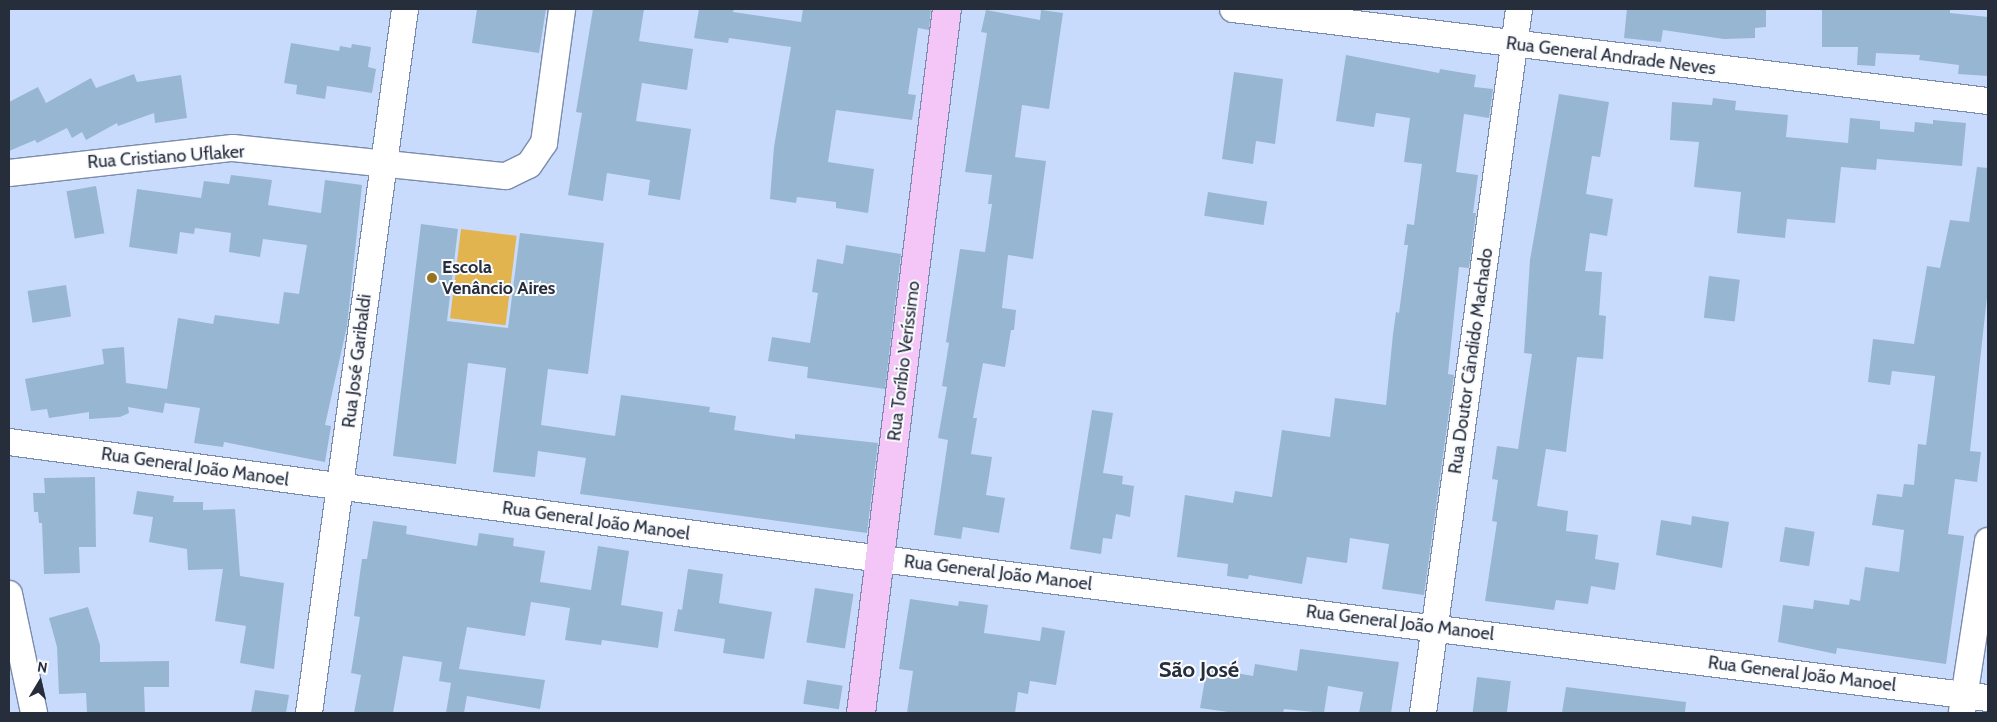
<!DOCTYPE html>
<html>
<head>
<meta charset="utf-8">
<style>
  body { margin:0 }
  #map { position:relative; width:1997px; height:722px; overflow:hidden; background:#c9dbfd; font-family:Cabin,sans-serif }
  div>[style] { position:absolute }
  .green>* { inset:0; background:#e2b44f; transform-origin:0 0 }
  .building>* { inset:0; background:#97b6d1; transform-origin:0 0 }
  .roads { filter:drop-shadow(1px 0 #7b8bab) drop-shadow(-1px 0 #7b8bab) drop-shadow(0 1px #7b8bab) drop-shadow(0 -1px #7b8bab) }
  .minor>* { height:26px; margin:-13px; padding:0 13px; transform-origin:13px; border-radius:13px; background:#fff }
  .major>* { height:28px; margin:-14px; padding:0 14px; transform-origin:14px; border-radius:14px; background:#f4c6f8 }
  .dots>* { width:14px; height:14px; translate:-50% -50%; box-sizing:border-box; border:2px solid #f9fbff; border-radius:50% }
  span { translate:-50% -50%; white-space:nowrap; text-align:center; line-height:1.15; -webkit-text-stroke:4px #f9fbff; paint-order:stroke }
  .street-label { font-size:18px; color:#272e3b }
  .poi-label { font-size:18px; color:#272e3b; font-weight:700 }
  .left { translate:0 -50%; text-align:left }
  .district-label { font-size:22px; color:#272e3b; font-weight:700 }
  .frame { position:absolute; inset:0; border:10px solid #272e3b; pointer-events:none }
  .north { position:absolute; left:15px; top:657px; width:50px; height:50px; -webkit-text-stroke:4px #f9fbff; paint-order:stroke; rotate:9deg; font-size:14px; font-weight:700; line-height:20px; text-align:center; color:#272e3b }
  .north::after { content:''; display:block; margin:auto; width:18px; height:22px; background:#272e3b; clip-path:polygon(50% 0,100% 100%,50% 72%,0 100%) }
</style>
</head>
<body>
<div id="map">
  <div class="green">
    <div style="left:461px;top:229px;width:56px;height:90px;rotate:7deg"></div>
  </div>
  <div class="building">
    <div style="clip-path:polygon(477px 9px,546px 9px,539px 53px,472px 43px)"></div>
    <div style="clip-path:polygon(593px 9px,644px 9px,639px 41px,693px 49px,687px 90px,642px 83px,636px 121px,691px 129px,680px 200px,648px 195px,650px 180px,607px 173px,603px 201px,568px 195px,582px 113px,576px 112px)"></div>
    <div style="clip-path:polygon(699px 9px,734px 9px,733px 12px,801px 22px,803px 9px,931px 9px,929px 30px,918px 28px,908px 94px,916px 95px,912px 120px,836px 110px,828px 162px,874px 169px,868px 213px,836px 208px,836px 202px,797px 197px,796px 203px,770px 199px,774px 147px,791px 47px,729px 38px,728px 43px,694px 38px)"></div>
    <div style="clip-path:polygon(1627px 9px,1766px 9px,1766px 27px,1755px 28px,1755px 38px,1724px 39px,1663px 30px,1661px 42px,1624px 38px)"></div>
    <div style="clip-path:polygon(1950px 9px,1950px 13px,1988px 17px,1988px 76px,1958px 74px,1959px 65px,1919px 60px,1920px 55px,1876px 53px,1875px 66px,1857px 65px,1858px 47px,1822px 47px,1822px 10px)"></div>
    <div style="clip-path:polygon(986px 10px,1040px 20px,1041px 10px,1063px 13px,1049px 109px,1022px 105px,1015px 157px,1046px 161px,1033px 259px,1008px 255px,1002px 308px,1016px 310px,1014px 330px,1011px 330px,1005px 367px,983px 363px,973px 418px,977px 418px,971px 454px,992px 457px,986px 495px,1005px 498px,999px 533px,963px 527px,961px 539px,934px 535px,948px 440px,938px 438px,947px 387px,942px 386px,949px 343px,946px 342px,960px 249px,985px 252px,992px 204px,988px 204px,992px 175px,965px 172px,987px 33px,981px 32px)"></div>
    <div style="clip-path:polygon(291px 43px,339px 51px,340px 46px,351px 48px,352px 44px,371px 47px,368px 67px,376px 69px,372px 93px,327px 86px,325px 99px,296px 94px,297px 85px,284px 83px)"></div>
    <div style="clip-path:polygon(1346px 55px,1439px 73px,1440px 69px,1476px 75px,1474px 87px,1493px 89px,1489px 118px,1464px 114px,1456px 172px,1478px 175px,1473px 213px,1476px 213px,1469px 268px,1459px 267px,1448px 374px,1454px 375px,1424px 595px,1382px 589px,1389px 544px,1350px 538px,1347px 563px,1307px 557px,1302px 584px,1249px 575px,1248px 579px,1227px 576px,1228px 564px,1177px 557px,1185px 495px,1233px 503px,1235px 491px,1272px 497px,1282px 430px,1330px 437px,1335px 398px,1386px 405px,1393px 334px,1396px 312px,1399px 313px,1408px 245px,1404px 245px,1407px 224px,1414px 225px,1422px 164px,1404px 162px,1410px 118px,1376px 113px,1374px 127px,1336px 121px)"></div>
    <div style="clip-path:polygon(1234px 72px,1283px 79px,1275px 144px,1256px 141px,1253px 164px,1222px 159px)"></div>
    <div style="clip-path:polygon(134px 74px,137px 82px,181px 75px,187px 118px,155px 123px,154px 113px,118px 126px,117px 123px,86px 140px,82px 132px,72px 138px,67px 128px,37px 143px,35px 140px,9px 151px,9px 102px,38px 87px,46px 103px,91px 78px,96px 88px)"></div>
    <div style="clip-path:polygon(1559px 94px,1609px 102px,1600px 157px,1592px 156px,1586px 194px,1613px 199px,1607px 236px,1590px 233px,1585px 271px,1602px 272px,1599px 315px,1606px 316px,1603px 359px,1577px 357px,1566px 452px,1546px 449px,1537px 506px,1568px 511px,1566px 531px,1598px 535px,1595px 559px,1619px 563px,1615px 590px,1591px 586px,1588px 604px,1556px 600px,1554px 610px,1485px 601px,1497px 522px,1492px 521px,1498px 480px,1492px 479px,1497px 446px,1518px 449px,1532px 354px,1524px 353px,1530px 260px)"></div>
    <div style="clip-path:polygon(1713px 98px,1736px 101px,1735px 110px,1788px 115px,1786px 137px,1848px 143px,1850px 118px,1880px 121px,1880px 129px,1914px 132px,1915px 122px,1933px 124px,1933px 120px,1966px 123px,1962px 166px,1877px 159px,1876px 170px,1841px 167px,1835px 223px,1787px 219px,1785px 238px,1737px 233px,1741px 192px,1694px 187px,1699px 142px,1670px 140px,1672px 102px,1712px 105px)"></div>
    <div style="clip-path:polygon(1977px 167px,1988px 168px,1988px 288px,1970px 451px,1981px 452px,1977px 482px,1955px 479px,1948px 534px,1964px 536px,1946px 664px,1837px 648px,1836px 654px,1778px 642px,1783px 605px,1813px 609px,1814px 600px,1849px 605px,1850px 599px,1860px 601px,1865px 567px,1899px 572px,1904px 530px,1872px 525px,1877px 494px,1902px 497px,1904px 484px,1914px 485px,1918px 444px,1926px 445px,1927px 438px,1935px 376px,1892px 371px,1890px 385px,1868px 382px,1873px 339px,1914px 344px,1927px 266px,1940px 268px,1950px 220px,1969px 222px)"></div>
    <div style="clip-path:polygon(231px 175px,272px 180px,268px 205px,321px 213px,325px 180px,362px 185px,347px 326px,325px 425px,331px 426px,325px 462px,224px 442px,223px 447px,194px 443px,200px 408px,165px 403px,167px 392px,163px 413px,128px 407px,129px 413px,120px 417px,89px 419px,89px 412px,49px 418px,47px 409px,31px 411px,25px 379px,104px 364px,102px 349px,124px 347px,126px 383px,167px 389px,178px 318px,213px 324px,215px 315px,279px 324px,284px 292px,299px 294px,307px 245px,263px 239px,260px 257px,229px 252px,231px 233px,195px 228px,194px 234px,180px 232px,177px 254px,129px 247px,137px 189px,201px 198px,204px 181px,229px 184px)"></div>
    <div style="left:96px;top:186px;width:48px;height:30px;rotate:80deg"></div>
    <div style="left:1208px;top:192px;width:60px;height:24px;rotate:9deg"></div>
    <div style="clip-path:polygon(421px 224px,458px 229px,447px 321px,508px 328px,520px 233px,604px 243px,588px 374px,548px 369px,541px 425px,615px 436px,621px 395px,710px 407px,709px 412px,736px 416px,734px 430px,795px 439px,795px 434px,878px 443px,867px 533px,580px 494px,586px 458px,538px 451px,535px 477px,493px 472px,506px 368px,468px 363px,456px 464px,393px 456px)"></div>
    <div style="clip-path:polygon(846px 245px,901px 254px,885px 389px,807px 378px,808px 367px,768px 361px,772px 337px,810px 343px,818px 293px,812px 292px,817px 259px,843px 264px)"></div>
    <div style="left:1709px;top:276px;width:31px;height:42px;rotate:7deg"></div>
    <div style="left:66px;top:285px;width:32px;height:39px;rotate:81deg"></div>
    <div style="clip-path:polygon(1092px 410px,1113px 413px,1103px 473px,1123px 476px,1122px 484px,1134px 486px,1130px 517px,1116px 514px,1112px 539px,1103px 538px,1101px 554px,1070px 549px)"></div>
    <div style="clip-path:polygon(95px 477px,96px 547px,79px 547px,80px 573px,44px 574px,42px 523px,39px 523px,38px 512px,34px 512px,33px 493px,45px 493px,44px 478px)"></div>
    <div style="clip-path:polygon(137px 491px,174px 496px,173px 502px,203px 502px,203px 510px,235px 509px,240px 576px,284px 583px,274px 669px,240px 663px,246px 626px,215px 621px,223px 569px,188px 570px,187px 549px,149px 542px,153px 517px,133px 514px)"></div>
    <div style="clip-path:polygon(1692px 516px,1729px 522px,1722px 568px,1656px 555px,1661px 520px,1691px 525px)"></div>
    <div style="clip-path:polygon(373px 521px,407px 526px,406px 534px,477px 546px,479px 533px,514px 538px,513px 546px,545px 551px,540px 582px,591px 590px,598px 546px,629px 551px,621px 605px,663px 612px,658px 648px,602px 640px,601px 645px,565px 640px,570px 608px,531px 602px,525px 636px,467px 627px,459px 669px,545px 680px,540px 709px,467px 696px,464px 713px,446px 713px,451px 683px,439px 681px,442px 662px,403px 656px,393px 713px,354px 713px,361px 675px,351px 673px,360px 617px,354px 616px,362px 559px,367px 559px)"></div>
    <div style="left:1785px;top:527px;width:30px;height:35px;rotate:9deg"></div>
    <div style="clip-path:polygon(688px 569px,723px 574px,719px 603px,772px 612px,764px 659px,723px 653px,725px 639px,674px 631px,678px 609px,682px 610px)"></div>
    <div style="left:815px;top:588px;width:39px;height:55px;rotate:9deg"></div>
    <div style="clip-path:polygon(910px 599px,958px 606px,959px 601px,988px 605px,984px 633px,1040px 641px,1042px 627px,1065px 631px,1056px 685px,1030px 681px,1028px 694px,1018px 692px,1015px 713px,907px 713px,913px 671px,899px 669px)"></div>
    <div style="clip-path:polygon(88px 607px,100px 645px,100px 662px,169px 661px,169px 687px,144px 687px,145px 713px,87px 713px,86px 693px,59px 694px,57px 647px,49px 618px)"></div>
    <div style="clip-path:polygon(1300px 649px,1399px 662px,1391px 713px,1359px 713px,1363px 692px,1328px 686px,1324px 713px,1284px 709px,1283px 713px,1235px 713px,1200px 708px,1207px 668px,1253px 676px,1255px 664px,1297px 671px)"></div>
    <div style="left:1477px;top:677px;width:34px;height:36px;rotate:7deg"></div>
    <div style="left:807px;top:680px;width:36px;height:24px;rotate:9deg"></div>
    <div style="clip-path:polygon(1566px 687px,1686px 702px,1685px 713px,1562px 713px)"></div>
    <div style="clip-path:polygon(255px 690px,289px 695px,286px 713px,251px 713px)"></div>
  </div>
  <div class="roads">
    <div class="minor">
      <div style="left:1233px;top:9px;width:761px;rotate:6.95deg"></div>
      <div style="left:9px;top:173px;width:225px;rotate:-6.4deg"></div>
      <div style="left:233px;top:148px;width:274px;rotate:5.9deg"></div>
      <div style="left:506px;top:176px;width:25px;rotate:-26deg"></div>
      <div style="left:529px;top:165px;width:27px;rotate:-56deg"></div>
      <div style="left:544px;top:143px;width:135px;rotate:-82.3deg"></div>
      <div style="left:9px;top:442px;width:880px;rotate:7.64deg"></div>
      <div style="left:881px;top:559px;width:1116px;rotate:7.16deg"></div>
      <div style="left:9px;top:594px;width:122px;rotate:78.1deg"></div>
      <div style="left:1962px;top:711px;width:172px;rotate:-81.3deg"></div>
      <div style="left:309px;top:713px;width:711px;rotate:-82.23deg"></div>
      <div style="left:1423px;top:713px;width:711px;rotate:-82.23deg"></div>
    </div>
    <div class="major">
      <div style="left:861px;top:713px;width:709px;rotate:-83.04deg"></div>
    </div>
  </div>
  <div class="dots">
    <div style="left:432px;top:278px;background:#98731d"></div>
  </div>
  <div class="street-label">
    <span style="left:1611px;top:56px;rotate:7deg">Rua General Andrade Neves</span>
    <span style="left:166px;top:157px;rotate:-4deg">Rua Cristiano Uflaker</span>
    <span style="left:357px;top:361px;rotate:-83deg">Rua José Garibaldi</span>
    <span style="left:904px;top:361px;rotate:-83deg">Rua Toríbio Veríssimo</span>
    <span style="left:1471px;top:361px;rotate:-82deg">Rua Doutor Cândido Machado</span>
    <span style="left:195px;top:467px;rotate:8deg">Rua General João Manoel</span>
    <span style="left:596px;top:521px;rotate:8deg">Rua General João Manoel</span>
    <span style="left:998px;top:573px;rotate:7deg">Rua General João Manoel</span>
    <span style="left:1400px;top:623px;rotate:7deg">Rua General João Manoel</span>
    <span style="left:1802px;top:674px;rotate:7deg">Rua General João Manoel</span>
  </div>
  <div class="poi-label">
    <span class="left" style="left:442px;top:278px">Escola<br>Venâncio Aires</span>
  </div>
  <div class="district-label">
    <span style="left:1199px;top:670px">São José</span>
  </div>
  <div class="frame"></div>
  <div class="north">N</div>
</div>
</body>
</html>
